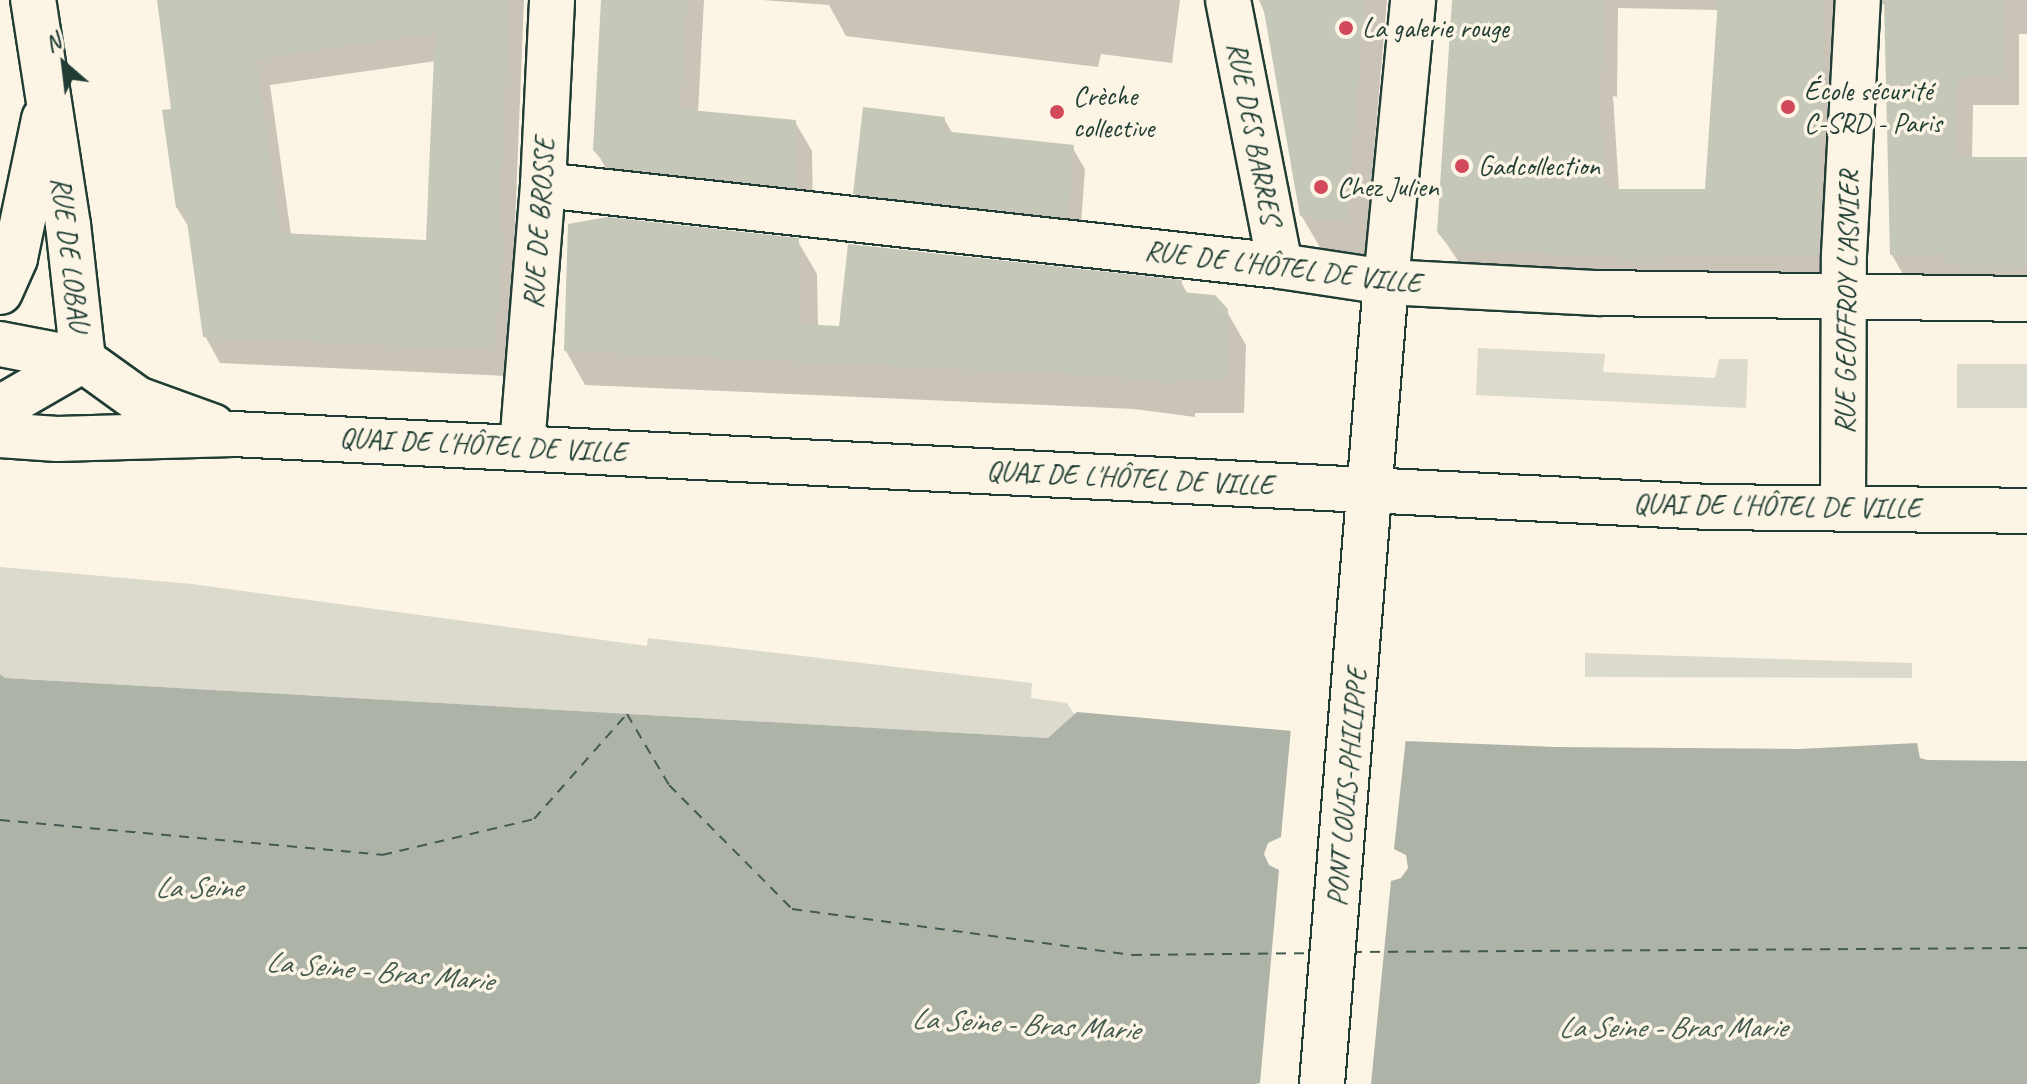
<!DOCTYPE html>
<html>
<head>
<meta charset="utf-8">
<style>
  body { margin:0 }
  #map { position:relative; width:2027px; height:1084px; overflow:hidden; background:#fcf5e5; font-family:Caveat,sans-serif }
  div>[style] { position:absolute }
  .green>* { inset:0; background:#dcdacc; transform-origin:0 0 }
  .water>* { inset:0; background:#aeb3a7 }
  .pier>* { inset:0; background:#fcf5e5 }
  .shadow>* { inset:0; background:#0003 }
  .ferry>* { height:2px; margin-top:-1px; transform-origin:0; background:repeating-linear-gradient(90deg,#435a51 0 10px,transparent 0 18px) }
  .building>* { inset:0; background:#c5c7b9 }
  .roads { filter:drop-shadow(2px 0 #1f3d34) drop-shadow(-2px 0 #1f3d34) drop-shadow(0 2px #1f3d34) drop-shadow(0 -2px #1f3d34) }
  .minor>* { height:44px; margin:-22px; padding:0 22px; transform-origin:22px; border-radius:22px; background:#fcf5e5 }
  .major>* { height:44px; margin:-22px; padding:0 22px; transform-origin:22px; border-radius:22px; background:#fcf5e5 }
  .dots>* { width:22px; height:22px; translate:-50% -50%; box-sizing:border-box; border:4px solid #fcf5e5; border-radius:50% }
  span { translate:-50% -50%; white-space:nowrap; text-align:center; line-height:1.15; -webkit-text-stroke:7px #fcf5e5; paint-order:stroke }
  .poi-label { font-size:28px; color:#1f3d34 }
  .left { translate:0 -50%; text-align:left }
  .street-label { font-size:28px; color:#1f3d34 }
  .water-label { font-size:30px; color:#435a51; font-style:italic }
  .north { position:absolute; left:24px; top:24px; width:80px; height:80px; -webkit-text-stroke:6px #fcf5e5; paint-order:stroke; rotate:332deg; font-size:22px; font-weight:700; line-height:32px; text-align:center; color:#1f3d34 }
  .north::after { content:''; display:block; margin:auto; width:28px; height:36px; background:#1f3d34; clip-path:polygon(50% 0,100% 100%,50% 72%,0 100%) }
</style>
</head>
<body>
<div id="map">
  <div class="green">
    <div style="clip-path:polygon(1478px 348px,1605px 354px,1603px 372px,1715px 378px,1719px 359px,1748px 359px,1746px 408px,1476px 395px)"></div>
    <div style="left:1957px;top:364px;width:70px;height:44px"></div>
    <div style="clip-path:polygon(0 567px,192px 584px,647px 646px,648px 638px,1032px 683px,1031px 698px,1067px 703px,1075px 715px,1048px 738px,5px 678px,0 674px)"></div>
    <div style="clip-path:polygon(1585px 653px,1912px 663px,1912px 678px,1585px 677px)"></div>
  </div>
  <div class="water">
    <div style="clip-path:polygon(0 674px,5px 678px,1048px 738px,1077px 712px,1405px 741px,1555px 747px,1799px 749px,1917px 743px,1920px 758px,1927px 760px,2027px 761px,2027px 1084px,0 1084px)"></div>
  </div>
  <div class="pier">
    <div style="clip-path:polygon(1291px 728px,1406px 737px,1394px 849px,1406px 855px,1408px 868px,1401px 878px,1391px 881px,1371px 1084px,1255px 1084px,1260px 1083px,1279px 870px,1269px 865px,1264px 854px,1268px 843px,1281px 837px)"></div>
  </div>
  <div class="shadow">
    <div style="clip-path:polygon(evenodd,159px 0,524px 0,514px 249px,519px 259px,508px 376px,220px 363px,205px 336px,190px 229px,177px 208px,173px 111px,159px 0,436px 61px,428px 242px,291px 235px,270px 85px,436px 61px)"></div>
    <div style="clip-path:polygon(603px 0,704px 0,698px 112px,795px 122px,812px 151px,813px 216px,612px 179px,595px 149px)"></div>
    <div style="clip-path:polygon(762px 0,1180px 0,1172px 63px,1101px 54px,1098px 67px,846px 36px,829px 5px)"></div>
    <div style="clip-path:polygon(1259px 0,1387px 0,1365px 255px,1321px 249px,1301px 215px,1267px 19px)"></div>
    <div style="clip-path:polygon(evenodd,1455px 0,2027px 0,2027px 34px,2019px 34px,2019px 105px,1973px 105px,1972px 159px,2027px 159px,2027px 293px,1908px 283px,1892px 255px,1885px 5px,1877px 2px,1834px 281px,1468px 276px,1439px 232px,1455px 0,1618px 8px,1720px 10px,1707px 191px,1619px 191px,1613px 96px,1617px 97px,1618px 8px)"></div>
    <div style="clip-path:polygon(944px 119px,953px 134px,1072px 147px,1085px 169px,1080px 238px,868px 215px,855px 193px)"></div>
    <div style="clip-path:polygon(797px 240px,817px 274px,818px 327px,840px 328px,1181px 282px,1188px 295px,1226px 310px,1246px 345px,1244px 413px,1195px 413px,1195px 417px,1134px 409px,585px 385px,566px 351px)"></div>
  </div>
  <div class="ferry">
    <div style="left:0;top:820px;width:384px;rotate:5.2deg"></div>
    <div style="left:382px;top:855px;width:156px;rotate:-13.3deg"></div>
    <div style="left:534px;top:819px;width:140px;rotate:-48.5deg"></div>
    <div style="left:627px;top:714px;width:82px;rotate:59.4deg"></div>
    <div style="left:669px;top:785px;width:175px;rotate:45.2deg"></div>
    <div style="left:792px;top:909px;width:343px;rotate:7.7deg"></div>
    <div style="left:1132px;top:955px;width:178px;rotate:-0.6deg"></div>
    <div style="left:1352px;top:952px;width:675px;rotate:-0.34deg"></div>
  </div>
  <div class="building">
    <div style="clip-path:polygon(evenodd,157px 0,509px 0,499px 231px,505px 230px,494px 350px,203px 337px,185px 207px,176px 208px,162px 110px,171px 109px,157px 0,435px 33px,426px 240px,281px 233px,256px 59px,435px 33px)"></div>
    <div style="clip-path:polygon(601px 0,687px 0,680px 109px,796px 120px,798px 188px,608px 167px,593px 150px)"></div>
    <div style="clip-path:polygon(1262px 0,1365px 0,1346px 222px,1300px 216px)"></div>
    <div style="clip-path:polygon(1452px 0,1603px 0,1602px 69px,1598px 69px,1605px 189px,1705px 189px,1718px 0,1825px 0,1819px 254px,1628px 258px,1451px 249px,1437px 232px)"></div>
    <div style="clip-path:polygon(1884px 0,2004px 0,2004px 77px,1958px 78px,1956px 157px,2027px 157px,2027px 266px,1945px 265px,1944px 254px,1890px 255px)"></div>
    <div style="clip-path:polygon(863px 107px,945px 117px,943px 131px,1074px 145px,1068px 218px,853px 194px)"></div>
    <div style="clip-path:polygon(607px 217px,799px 238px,800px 324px,839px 326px,848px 244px,1182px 280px,1181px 292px,1215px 295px,1228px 309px,1226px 380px,1176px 380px,1177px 384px,1113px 376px,564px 351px,568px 224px)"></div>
  </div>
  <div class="roads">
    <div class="minor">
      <div style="left:1228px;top:0;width:271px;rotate:78.9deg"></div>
      <div style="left:543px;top:185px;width:741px;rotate:6.27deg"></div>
      <div style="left:1280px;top:266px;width:107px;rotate:8.6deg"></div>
      <div style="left:1386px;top:282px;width:213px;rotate:3deg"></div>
      <div style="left:1599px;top:293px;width:428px;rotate:0.8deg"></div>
      <div style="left:0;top:292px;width:37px;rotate:-66deg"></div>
      <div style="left:15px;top:258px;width:142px;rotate:-78.2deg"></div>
      <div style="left:0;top:408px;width:96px;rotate:-30deg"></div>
      <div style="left:83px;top:360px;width:136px;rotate:-96.3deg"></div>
      <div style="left:68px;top:225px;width:228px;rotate:-98.8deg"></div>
      <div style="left:522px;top:446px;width:262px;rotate:-85.4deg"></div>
      <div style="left:543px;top:185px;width:185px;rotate:-87.2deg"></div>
      <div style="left:1843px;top:509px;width:254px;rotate:-89.8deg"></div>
      <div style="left:1844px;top:255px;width:255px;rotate:-86.9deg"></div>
      <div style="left:1322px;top:1084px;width:805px;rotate:-85.44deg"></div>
      <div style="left:1386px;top:282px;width:283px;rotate:-84.5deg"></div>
    </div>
    <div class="major">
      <div style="left:0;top:344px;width:85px;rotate:10.9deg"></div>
      <div style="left:83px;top:360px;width:67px;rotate:35.8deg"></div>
      <div style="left:137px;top:399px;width:80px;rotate:19.8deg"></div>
      <div style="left:0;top:435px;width:57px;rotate:4deg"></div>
      <div style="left:57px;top:439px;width:176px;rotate:-1.6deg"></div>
      <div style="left:233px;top:434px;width:1481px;rotate:2.83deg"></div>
      <div style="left:1712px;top:507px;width:315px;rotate:0.7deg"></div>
    </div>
  </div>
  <div class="dots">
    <div style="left:1346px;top:28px;background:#d1495b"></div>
    <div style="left:1788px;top:107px;background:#d1495b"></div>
    <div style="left:1057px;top:112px;background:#d1495b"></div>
    <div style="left:1462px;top:166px;background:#d1495b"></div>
    <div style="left:1321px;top:187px;background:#d1495b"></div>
  </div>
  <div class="poi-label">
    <span class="left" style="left:1362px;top:28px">La galerie rouge</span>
    <span class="left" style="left:1804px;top:107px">École sécurité<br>C-SRD - Paris</span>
    <span class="left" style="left:1073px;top:112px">Crèche<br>collective</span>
    <span class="left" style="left:1478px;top:166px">Gadcollection</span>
    <span class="left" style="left:1337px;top:187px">Chez Julien</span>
  </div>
  <div class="street-label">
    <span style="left:1254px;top:133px;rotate:79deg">RUE DES BARRES</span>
    <span style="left:539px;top:223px;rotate:-86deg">RUE DE BROSSE</span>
    <span style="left:70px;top:254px;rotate:83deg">RUE DE LOBAU</span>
    <span style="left:1283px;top:267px;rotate:7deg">RUE DE L'HÔTEL DE VILLE</span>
    <span style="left:1847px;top:302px;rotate:-89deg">RUE GEOFFROY L'ASNIER</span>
    <span style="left:483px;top:445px;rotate:3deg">QUAI DE L'HÔTEL DE VILLE</span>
    <span style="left:1130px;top:478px;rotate:3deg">QUAI DE L'HÔTEL DE VILLE</span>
    <span style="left:1777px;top:506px;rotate:1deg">QUAI DE L'HÔTEL DE VILLE</span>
    <span style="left:1347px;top:787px;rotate:-85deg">PONT LOUIS-PHILIPPE</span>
  </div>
  <div class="water-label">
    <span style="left:198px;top:887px">La Seine</span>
    <span style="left:379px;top:971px;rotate:5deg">La Seine - Bras Marie</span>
    <span style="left:1025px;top:1024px;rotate:3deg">La Seine - Bras Marie</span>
    <span style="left:1672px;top:1027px">La Seine - Bras Marie</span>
  </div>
  <div class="north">N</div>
</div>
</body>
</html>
